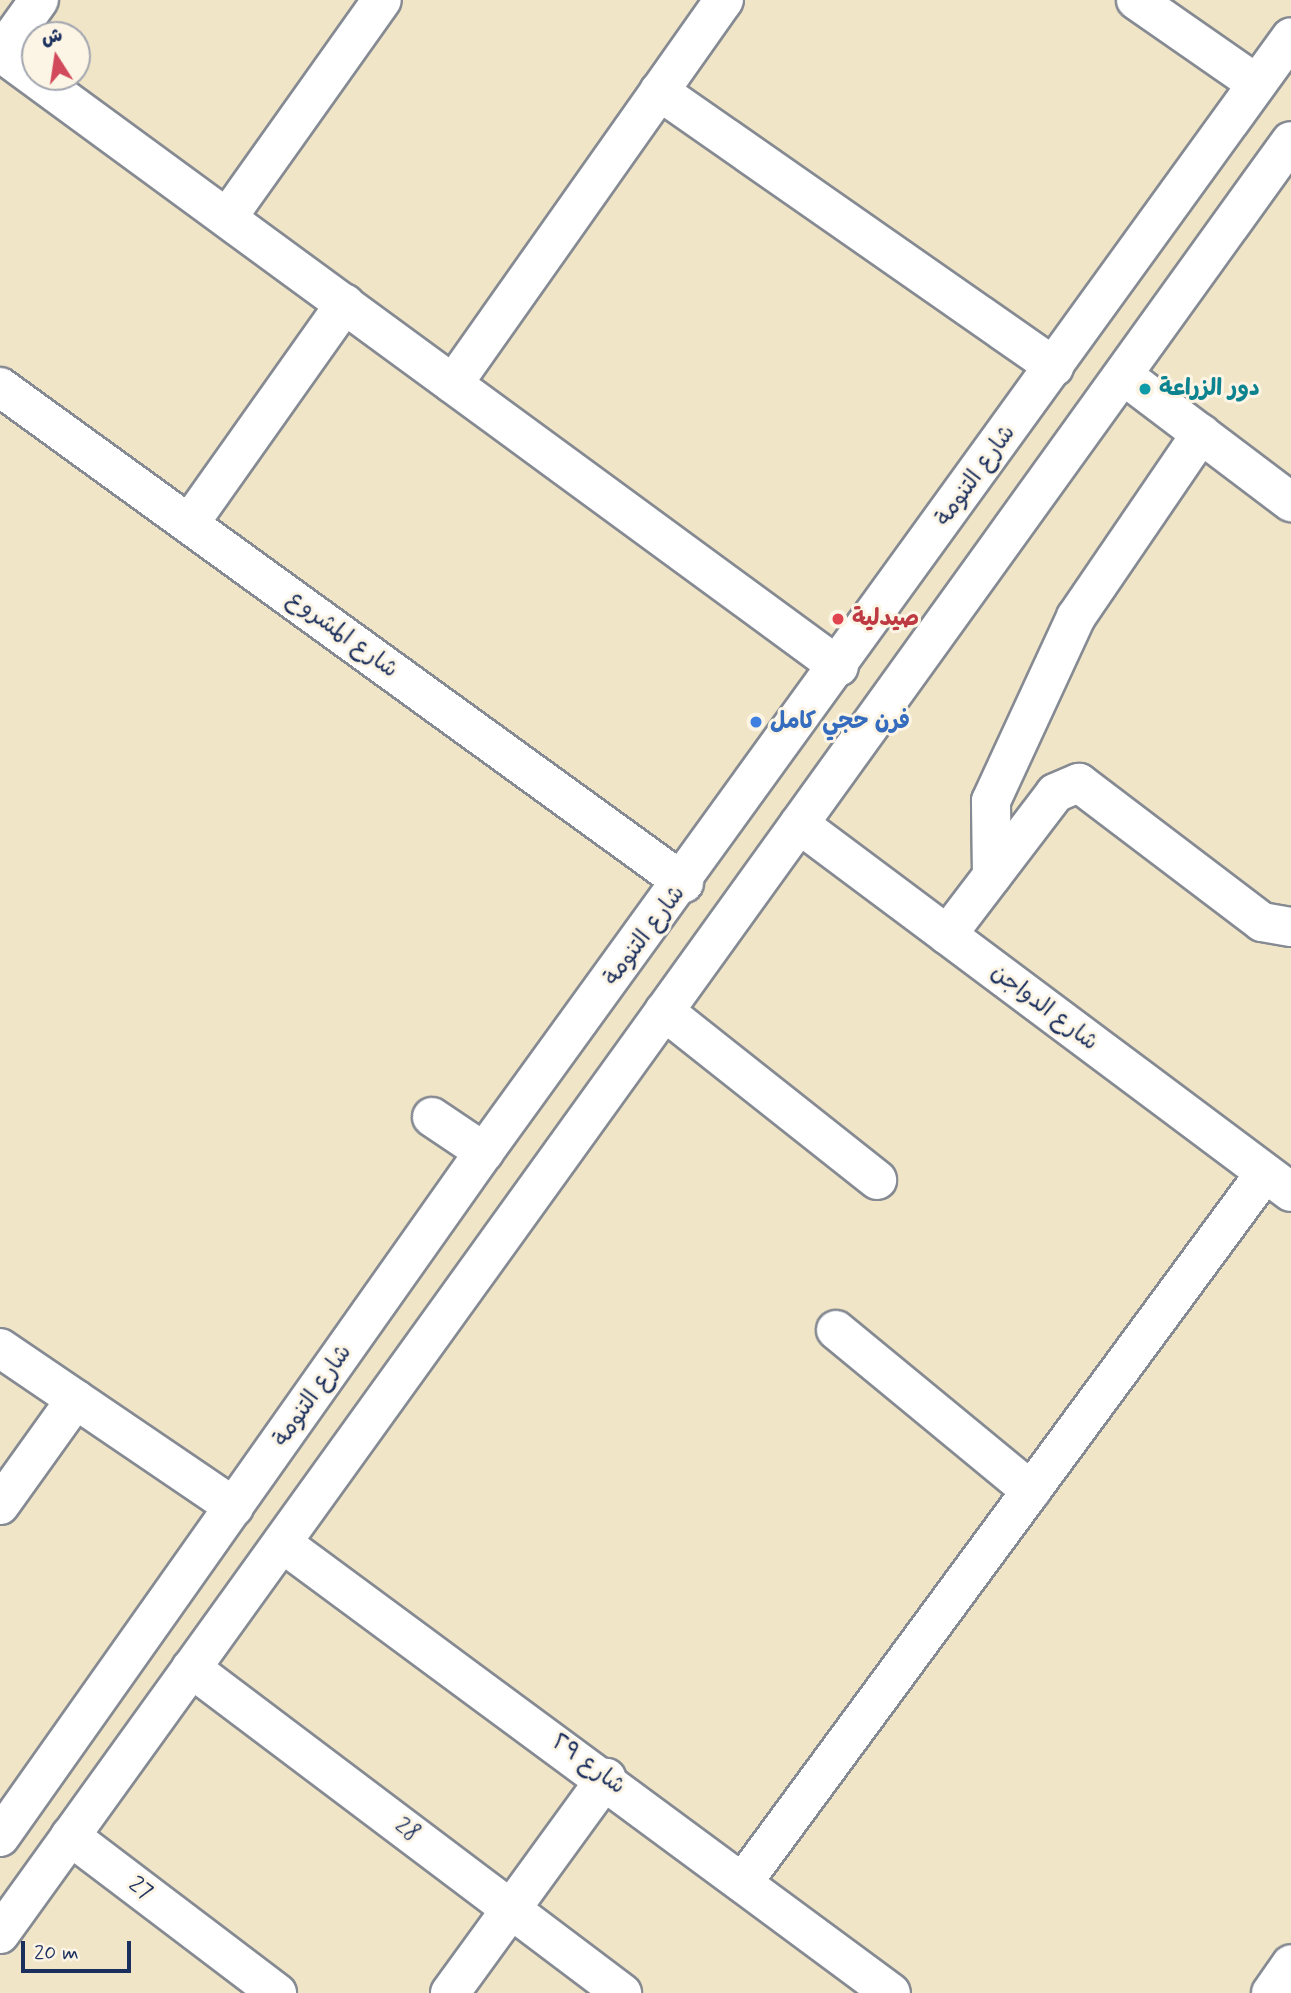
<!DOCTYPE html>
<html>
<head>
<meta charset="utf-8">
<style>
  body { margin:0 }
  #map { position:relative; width:1291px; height:1993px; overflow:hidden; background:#f0e5c7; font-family:Mynerve,"Playpen Sans Arabic",sans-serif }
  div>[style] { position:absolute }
  .roads { filter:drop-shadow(2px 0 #868a92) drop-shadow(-2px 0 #868a92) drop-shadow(0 2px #868a92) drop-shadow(0 -2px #868a92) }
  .minor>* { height:38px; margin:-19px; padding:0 19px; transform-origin:19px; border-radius:19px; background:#fff }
  .major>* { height:38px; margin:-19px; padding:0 19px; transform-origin:19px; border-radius:19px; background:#fff }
  .dots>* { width:19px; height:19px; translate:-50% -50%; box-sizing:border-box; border:4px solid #fcf5e5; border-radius:50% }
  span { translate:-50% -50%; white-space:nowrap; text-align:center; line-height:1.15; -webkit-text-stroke:6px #fcf5e5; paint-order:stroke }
  .culture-label { font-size:23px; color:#0d838f; font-weight:700 }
  .left { translate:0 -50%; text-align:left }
  .street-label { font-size:23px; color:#1b2f5e }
  .health-label { font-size:23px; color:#be3a42; font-weight:700 }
  .shop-label { font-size:23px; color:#366cbe; font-weight:700 }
  .north { position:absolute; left:21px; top:21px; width:70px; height:70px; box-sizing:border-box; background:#fcf5e5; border:2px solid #a2a6af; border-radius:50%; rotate:348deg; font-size:19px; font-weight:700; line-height:28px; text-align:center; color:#1b2f5e }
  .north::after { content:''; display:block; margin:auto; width:24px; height:32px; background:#d1495b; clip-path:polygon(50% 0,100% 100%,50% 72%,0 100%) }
  .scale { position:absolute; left:21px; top:1941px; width:110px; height:32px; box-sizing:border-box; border:4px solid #1b2f5e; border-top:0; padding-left:9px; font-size:21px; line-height:24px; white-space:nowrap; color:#1b2f5e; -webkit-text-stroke:5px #fcf5e5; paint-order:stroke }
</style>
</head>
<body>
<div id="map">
  <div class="roads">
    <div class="minor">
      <div style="left:1136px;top:0;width:147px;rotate:34.8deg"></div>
      <div style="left:0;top:52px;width:1040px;rotate:36.24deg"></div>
      <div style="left:1px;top:53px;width:65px;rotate:-54.4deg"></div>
      <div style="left:659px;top:91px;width:482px;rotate:34.9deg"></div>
      <div style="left:227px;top:218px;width:267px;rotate:-54.6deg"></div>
      <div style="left:1123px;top:375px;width:211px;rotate:37.1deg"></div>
      <div style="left:453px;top:384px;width:470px;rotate:-54.8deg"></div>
      <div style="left:189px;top:524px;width:270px;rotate:-54.7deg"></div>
      <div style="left:799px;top:824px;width:614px;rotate:36.8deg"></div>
      <div style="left:992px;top:876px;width:75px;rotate:-90.8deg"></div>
      <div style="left:991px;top:801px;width:203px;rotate:-65.2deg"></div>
      <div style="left:1076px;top:617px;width:222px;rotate:-55.7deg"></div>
      <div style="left:947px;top:935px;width:178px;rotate:-52.7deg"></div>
      <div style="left:1055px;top:793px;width:26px;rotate:-23deg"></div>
      <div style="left:1079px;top:783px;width:230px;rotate:37.2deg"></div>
      <div style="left:1262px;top:922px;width:29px;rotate:10deg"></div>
      <div style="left:664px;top:1011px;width:272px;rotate:38.4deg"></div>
      <div style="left:432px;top:1117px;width:63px;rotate:33.9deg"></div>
      <div style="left:836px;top:1330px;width:253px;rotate:39.5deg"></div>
      <div style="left:0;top:1348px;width:283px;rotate:34.2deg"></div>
      <div style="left:0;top:1505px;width:130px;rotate:-54.4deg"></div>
      <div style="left:282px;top:1543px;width:757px;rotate:36.46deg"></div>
      <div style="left:191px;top:1668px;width:540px;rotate:37.02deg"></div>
      <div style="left:70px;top:1836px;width:260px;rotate:37.2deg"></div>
      <div style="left:743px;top:1882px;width:880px;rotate:-53.64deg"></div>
      <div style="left:450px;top:1993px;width:266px;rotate:-54deg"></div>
      <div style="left:1271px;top:1993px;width:35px;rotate:-55deg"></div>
    </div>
    <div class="major">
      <div style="left:0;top:387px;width:845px;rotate:35.95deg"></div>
      <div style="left:0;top:1837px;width:839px;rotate:-54.76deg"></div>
      <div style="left:484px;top:1152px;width:1376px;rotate:-54.1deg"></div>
      <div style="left:0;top:1934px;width:2209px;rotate:-54.25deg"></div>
    </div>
  </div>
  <div class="dots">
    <div style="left:1145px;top:389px;background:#0f9aa8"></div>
    <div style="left:838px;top:619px;background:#e0444e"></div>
    <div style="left:756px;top:722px;background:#3f7fe0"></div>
  </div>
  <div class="culture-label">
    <span class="left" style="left:1159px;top:389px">دور الزراعة</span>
  </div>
  <div class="street-label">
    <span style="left:976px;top:476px;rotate:-54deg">شارع التنومة</span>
    <span style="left:342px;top:635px;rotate:36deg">شارع المشروع</span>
    <span style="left:645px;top:936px;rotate:-53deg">شارع التنومة</span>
    <span style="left:1044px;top:1008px;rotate:37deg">شارع الدواجن</span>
    <span style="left:313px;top:1396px;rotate:-55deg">شارع التنومة</span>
    <span style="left:588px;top:1765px;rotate:36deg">شارع ٢٩</span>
    <span style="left:407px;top:1830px;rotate:37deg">28</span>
    <span style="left:140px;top:1889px;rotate:37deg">27</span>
  </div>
  <div class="health-label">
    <span class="left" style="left:852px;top:619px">صيدلية</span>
  </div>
  <div class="shop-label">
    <span class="left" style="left:770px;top:722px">فرن حجي كامل</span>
  </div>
  <div class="north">ش</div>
  <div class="scale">20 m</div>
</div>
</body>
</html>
